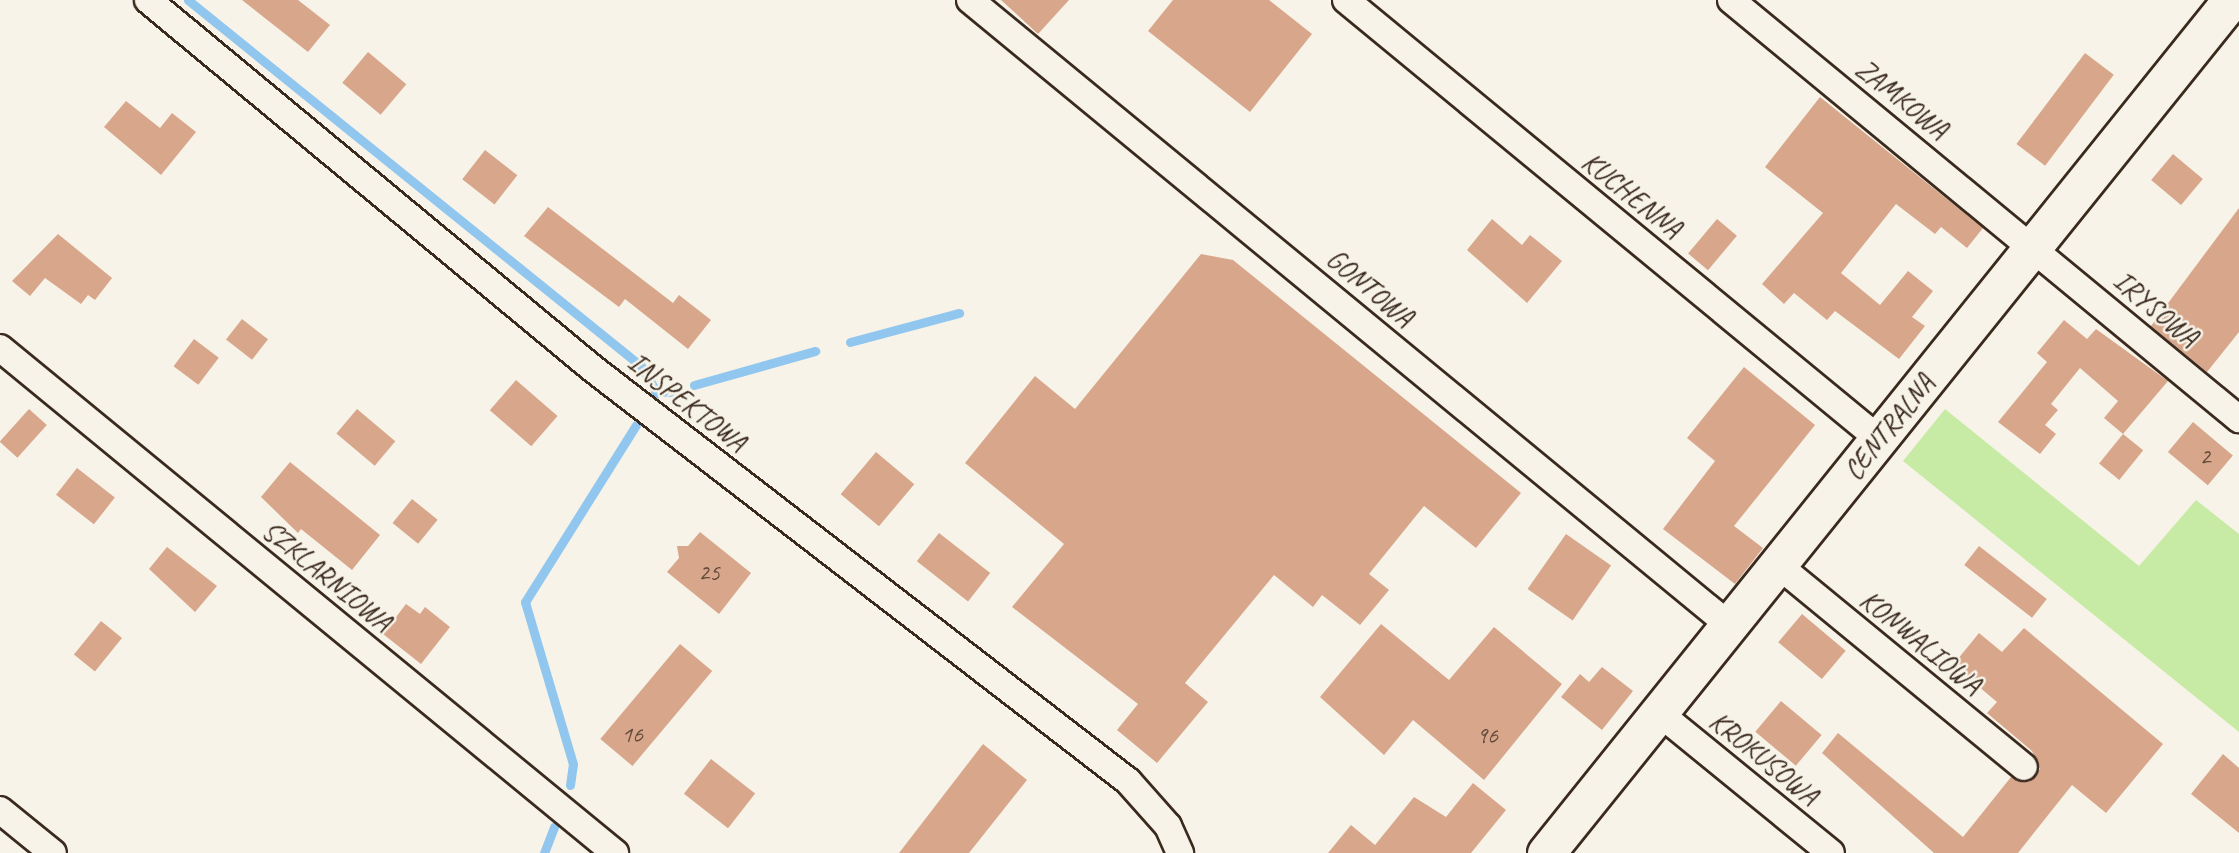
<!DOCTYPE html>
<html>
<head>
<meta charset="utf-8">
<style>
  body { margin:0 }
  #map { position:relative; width:2239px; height:853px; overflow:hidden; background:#f7f3e8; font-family:Caveat,sans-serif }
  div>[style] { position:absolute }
  .green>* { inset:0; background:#c7eba4 }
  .stream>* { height:9px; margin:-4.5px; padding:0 4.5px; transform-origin:4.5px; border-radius:4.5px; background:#91c7ef }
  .building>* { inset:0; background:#d8a78b; transform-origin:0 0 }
  .roads { filter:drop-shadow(2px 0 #3b2a1e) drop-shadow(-2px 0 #3b2a1e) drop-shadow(0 2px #3b2a1e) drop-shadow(0 -2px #3b2a1e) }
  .street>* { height:26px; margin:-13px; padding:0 13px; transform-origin:13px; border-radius:13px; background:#f7f3e8 }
  .secondary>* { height:37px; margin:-18.5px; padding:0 18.5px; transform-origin:18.5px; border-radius:18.5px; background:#f7f3e8 }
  span { translate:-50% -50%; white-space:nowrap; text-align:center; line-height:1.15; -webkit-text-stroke:5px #f7f3e8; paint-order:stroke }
  .number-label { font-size:24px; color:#624939 }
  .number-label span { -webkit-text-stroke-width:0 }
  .street-label { font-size:28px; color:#3b2a1e }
</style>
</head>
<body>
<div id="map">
  <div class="green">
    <div style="clip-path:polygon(1945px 409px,2139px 566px,2196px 500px,2239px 534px,2239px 732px,1903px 461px)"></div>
  </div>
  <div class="stream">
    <div style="left:188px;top:0;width:582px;rotate:38.94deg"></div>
    <div style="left:641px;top:366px;width:29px;rotate:59deg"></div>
    <div style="left:850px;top:342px;width:113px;rotate:-14.9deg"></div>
    <div style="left:694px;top:385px;width:126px;rotate:-15.7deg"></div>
    <div style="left:652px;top:400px;width:10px;rotate:-66deg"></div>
    <div style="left:656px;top:391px;width:14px;rotate:4deg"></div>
    <div style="left:570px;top:785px;width:21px;rotate:-82deg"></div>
    <div style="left:573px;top:764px;width:169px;rotate:-106.5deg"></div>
    <div style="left:525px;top:602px;width:209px;rotate:-57.9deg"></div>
    <div style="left:544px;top:853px;width:28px;rotate:-69deg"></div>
  </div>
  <div class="building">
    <div style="clip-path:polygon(242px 0,298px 0,330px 25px,308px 52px)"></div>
    <div style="clip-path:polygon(1001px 0,1069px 0,1038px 34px)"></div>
    <div style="clip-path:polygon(1173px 0,1269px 0,1312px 34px,1250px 112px,1148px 31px)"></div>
    <div style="left:368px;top:52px;width:50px;height:40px;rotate:40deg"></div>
    <div style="left:2085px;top:53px;width:36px;height:114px;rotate:37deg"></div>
    <div style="clip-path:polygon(1820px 97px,1983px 228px,1967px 248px,1941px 227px,1935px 234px,1896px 204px,1841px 273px,1880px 305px,1908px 271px,1933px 291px,1912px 317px,1925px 326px,1899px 359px,1835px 311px,1827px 320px,1794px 293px,1784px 304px,1762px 284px,1823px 213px,1765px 167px)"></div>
    <div style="clip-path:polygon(126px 101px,160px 128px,172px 113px,196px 132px,161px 175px,104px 127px)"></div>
    <div style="left:485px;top:150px;width:41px;height:37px;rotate:38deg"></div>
    <div style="left:2173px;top:154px;width:39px;height:34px;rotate:40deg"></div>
    <div style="clip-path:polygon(548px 207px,673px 303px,679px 295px,711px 320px,688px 349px,625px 299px,619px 307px,524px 236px)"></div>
    <div style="clip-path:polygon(2239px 208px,2239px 332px,2207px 372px,2151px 326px)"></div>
    <div style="clip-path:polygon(1492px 219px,1522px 245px,1530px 235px,1562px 261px,1527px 303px,1467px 250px)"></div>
    <div style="left:1717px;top:219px;width:26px;height:45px;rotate:40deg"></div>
    <div style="clip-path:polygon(58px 234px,112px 278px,95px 300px,88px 295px,81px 304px,45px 278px,30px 296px,12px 281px)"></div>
    <div style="clip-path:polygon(1201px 254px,1233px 260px,1521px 493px,1476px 548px,1424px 506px,1369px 574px,1389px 590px,1360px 625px,1322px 595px,1313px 607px,1274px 575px,1185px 683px,1208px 702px,1157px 763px,1117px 730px,1138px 704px,1012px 607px,1064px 544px,965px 463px,1035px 376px,1075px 409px)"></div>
    <div style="left:242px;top:319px;width:33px;height:26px;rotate:38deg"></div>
    <div style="clip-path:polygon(2064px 320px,2087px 339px,2096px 329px,2168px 381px,2123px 434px,2104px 418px,2118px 401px,2080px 368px,2051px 404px,2058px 410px,2045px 425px,2056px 434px,2040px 454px,1998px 422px,2047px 362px,2037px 353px)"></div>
    <div style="left:194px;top:339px;width:31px;height:34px;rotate:37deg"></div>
    <div style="clip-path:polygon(1744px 367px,1815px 425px,1734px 526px,1763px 548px,1735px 584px,1663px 529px,1715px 461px,1687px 438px)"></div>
    <div style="left:516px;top:380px;width:55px;height:40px;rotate:41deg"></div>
    <div style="left:29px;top:409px;width:24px;height:44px;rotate:42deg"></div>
    <div style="left:357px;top:409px;width:50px;height:32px;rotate:40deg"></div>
    <div style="left:2193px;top:422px;width:52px;height:39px;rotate:40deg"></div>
    <div style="left:2123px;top:434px;width:26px;height:38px;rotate:39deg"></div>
    <div style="left:876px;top:452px;width:50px;height:55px;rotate:40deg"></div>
    <div style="clip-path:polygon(290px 462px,380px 535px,352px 570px,301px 529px,298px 533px,261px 497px)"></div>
    <div style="left:77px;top:468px;width:48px;height:34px;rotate:38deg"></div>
    <div style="left:412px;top:499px;width:33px;height:31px;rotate:39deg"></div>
    <div style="clip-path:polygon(700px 532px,751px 573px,719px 614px,667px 572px,679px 558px,677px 546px,688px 546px)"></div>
    <div style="left:939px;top:533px;width:65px;height:36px;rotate:38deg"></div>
    <div style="left:1566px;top:534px;width:55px;height:67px;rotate:35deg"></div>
    <div style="left:1979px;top:546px;width:86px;height:24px;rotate:38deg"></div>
    <div style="clip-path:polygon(167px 547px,217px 586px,195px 612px,149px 569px)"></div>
    <div style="clip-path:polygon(406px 604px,420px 614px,425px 607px,450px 627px,421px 664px,383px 634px)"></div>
    <div style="left:1802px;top:614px;width:57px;height:37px;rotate:40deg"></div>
    <div style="left:101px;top:621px;width:27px;height:43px;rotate:39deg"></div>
    <div style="clip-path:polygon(1381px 624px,1449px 680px,1494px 627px,1562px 684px,1484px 780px,1413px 720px,1384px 755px,1320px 697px)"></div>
    <div style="clip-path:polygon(2024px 628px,2163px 744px,2106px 813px,2072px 785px,2018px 853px,1934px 853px,1822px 753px,1838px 733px,1963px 837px,2011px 777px,2029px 782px,2040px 769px,2032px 751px,1987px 713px,1997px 702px,1953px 665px,1979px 633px,2002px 652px)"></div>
    <div style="left:680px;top:644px;width:42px;height:124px;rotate:40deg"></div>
    <div style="clip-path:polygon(1602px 667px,1633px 691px,1602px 730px,1561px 697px,1580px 674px,1589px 682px)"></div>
    <div style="left:1781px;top:701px;width:53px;height:40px;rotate:40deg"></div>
    <div style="clip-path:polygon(983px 744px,1027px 780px,969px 853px,899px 853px)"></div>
    <div style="clip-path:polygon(2223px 754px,2239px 768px,2239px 833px,2191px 794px)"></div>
    <div style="left:711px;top:759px;width:56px;height:44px;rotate:38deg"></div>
    <div style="clip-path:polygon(1473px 783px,1506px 810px,1471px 853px,1328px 853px,1351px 825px,1375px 845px,1414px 797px,1446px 817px)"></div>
  </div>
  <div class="roads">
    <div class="street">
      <div style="left:148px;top:0;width:577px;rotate:39.65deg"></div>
      <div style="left:592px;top:368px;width:677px;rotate:37.62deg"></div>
      <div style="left:1128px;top:781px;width:60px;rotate:48.4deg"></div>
      <div style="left:1168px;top:826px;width:30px;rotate:66deg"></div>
      <div style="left:970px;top:0;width:983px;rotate:39.47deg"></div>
      <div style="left:1346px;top:0;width:691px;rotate:39.48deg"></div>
      <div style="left:1731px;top:0;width:659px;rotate:39.52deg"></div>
      <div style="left:0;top:348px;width:796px;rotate:39.39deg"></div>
      <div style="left:1778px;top:565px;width:318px;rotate:39.4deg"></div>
      <div style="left:1658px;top:712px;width:223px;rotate:39.2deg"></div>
      <div style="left:0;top:810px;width:68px;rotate:39.1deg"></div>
    </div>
    <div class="secondary">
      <div style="left:1546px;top:853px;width:1094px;rotate:-51.23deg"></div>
    </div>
  </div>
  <div class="number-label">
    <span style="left:2205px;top:457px">2</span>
    <span style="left:709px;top:573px">25</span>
    <span style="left:632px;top:735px">16</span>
    <span style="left:1487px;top:736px">96</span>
  </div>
  <div class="street-label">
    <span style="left:1902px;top:99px;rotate:39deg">ZAMKOWA</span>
    <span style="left:1632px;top:195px;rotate:39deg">KUCHENNA</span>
    <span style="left:1370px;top:288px;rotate:40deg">GONTOWA</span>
    <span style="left:2156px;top:309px;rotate:40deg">IRYSOWA</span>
    <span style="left:687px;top:402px;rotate:38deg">INSPEKTOWA</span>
    <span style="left:1889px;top:427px;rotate:-51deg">CENTRALNA</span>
    <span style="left:327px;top:576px;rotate:39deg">SZKLARNIOWA</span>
    <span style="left:1921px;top:642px;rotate:39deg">KONWALIOWA</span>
    <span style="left:1764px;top:758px;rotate:39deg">KROKUSOWA</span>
  </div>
</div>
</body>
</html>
